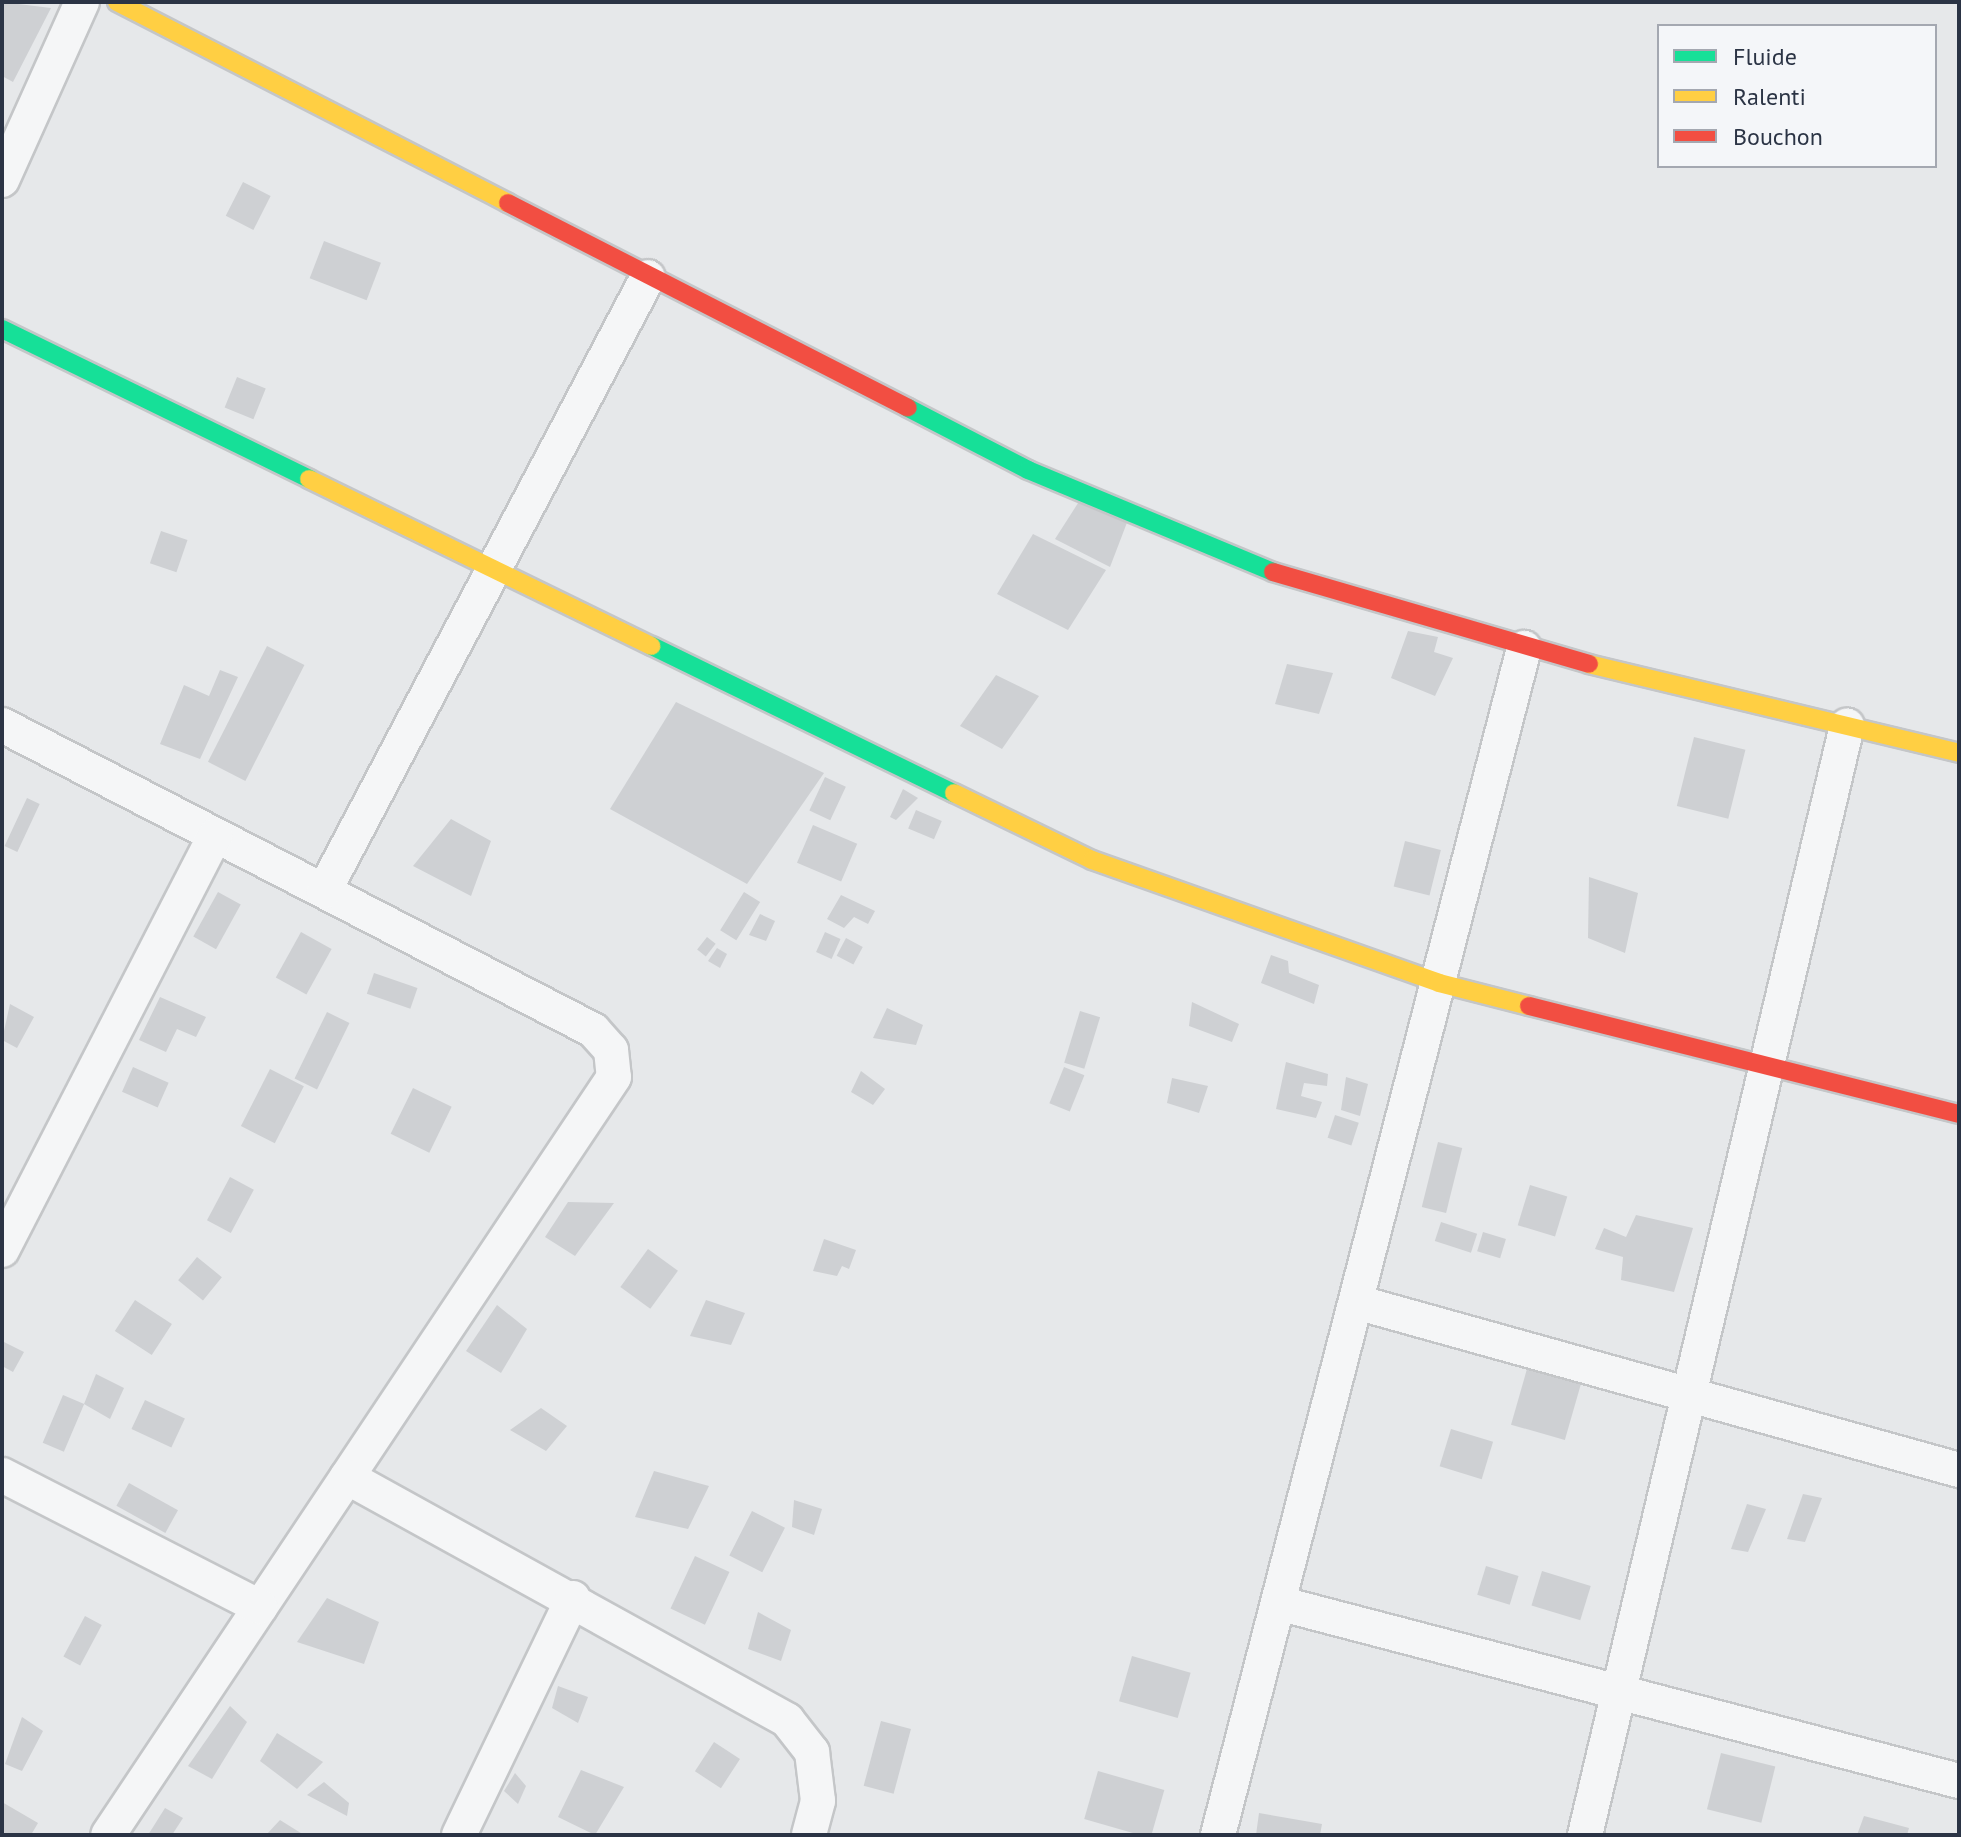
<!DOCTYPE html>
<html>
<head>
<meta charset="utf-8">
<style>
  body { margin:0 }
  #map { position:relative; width:1961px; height:1837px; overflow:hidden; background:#e6e8ea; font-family:"PT Sans",sans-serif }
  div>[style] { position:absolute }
  .building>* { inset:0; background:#ced0d3; transform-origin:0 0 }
  .roads { filter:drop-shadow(2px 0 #c4c6c8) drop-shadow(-2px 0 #c4c6c8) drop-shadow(0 2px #c4c6c8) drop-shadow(0 -2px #c4c6c8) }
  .street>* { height:34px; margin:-17px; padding:0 17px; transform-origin:17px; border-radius:17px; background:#f5f6f7 }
  .fast>* { height:18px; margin:-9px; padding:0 9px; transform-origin:9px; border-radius:9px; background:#16e098 }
  .slow>* { height:18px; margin:-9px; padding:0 9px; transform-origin:9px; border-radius:9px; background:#ffcf43 }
  .jam>* { height:18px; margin:-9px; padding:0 9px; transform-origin:9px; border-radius:9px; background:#f24e42 }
  span { translate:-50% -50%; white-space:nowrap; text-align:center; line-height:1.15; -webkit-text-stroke:8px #f4f6f9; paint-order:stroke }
  .frame { position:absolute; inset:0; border:4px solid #2b3445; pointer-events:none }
  .legend { position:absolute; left:1657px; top:24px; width:280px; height:144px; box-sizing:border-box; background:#f4f6f9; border:2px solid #a4a8b1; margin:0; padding:10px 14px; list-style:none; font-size:24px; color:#2b3445 }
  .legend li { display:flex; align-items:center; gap:16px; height:40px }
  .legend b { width:40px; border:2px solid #a4a8b1 }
</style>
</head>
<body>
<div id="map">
  <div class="building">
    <div style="clip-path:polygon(2px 2px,51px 8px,13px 82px,2px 76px)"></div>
    <div style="left:243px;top:182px;width:31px;height:38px;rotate:27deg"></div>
    <div style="left:324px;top:241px;width:61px;height:40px;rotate:21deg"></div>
    <div style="left:237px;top:377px;width:31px;height:33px;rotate:22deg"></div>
    <div style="clip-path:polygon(1080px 500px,1128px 520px,1110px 567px,1055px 539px)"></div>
    <div style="left:161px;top:531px;width:28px;height:34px;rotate:19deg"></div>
    <div style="clip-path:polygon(1033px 534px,1106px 570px,1068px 630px,997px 594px)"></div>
    <div style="clip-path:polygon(1408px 631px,1438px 637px,1434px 652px,1453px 658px,1435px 696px,1391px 678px)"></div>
    <div style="left:267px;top:646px;width:42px;height:130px;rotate:27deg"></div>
    <div style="clip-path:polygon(1287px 664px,1333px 673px,1319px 714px,1275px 704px)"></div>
    <div style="clip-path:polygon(220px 670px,238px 677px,200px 759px,160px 744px,184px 685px,209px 696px)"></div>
    <div style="clip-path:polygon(996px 675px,1039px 696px,1002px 749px,960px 726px)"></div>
    <div style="clip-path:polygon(676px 702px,824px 773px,747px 884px,610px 809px)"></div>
    <div style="left:1694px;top:737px;width:53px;height:71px;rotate:14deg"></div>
    <div style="left:825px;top:777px;width:23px;height:37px;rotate:25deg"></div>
    <div style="clip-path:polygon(903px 789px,918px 798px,896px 820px,890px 817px)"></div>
    <div style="left:27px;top:798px;width:14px;height:53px;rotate:25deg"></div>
    <div style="left:916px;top:810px;width:28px;height:20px;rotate:23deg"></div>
    <div style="clip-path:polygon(451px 819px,491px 841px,471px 896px,413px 866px)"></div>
    <div style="left:813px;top:825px;width:48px;height:41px;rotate:23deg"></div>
    <div style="left:1405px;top:841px;width:37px;height:47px;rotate:14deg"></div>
    <div style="clip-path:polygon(1589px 877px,1638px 893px,1625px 953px,1588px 938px)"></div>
    <div style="left:218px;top:892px;width:26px;height:51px;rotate:29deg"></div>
    <div style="left:744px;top:892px;width:19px;height:45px;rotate:32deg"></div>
    <div style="clip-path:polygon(841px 895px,875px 911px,868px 924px,854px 917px,844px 928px,827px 919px)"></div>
    <div style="clip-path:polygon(760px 914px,775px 921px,766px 941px,749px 935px)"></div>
    <div style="left:301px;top:932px;width:35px;height:52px;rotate:29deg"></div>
    <div style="left:825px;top:932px;width:17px;height:22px;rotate:24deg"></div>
    <div style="left:707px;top:937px;width:11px;height:16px;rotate:38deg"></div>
    <div style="left:846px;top:938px;width:19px;height:20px;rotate:28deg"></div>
    <div style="clip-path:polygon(717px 948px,727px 954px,720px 968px,708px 961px)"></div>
    <div style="clip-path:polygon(1271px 955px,1288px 961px,1289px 973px,1319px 985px,1314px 1004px,1261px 983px)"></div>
    <div style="left:374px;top:973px;width:46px;height:22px;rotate:19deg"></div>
    <div style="clip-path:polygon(160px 997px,206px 1017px,196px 1037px,177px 1029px,166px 1052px,139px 1040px)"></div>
    <div style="clip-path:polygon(1192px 1002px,1239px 1024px,1232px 1042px,1189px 1026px)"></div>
    <div style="clip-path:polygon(10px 1004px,34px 1017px,17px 1048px,2px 1040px)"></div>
    <div style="clip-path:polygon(887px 1008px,923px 1025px,916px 1045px,873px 1038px)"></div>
    <div style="left:1080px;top:1011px;width:21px;height:54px;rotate:17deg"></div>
    <div style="left:327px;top:1012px;width:25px;height:74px;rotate:26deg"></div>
    <div style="clip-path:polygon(1286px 1062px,1328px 1074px,1327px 1086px,1304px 1083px,1301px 1096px,1322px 1102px,1316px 1118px,1276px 1109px)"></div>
    <div style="left:133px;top:1067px;width:39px;height:27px;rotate:24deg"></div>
    <div style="left:1064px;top:1067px;width:22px;height:39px;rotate:22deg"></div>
    <div style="left:270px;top:1069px;width:38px;height:64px;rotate:27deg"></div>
    <div style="clip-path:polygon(861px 1071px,885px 1089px,873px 1105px,851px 1092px)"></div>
    <div style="clip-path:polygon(1346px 1077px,1368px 1084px,1360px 1116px,1341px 1110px)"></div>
    <div style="clip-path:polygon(1172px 1078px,1208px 1086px,1199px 1113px,1167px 1103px)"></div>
    <div style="left:413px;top:1088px;width:43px;height:51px;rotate:26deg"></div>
    <div style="left:1335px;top:1115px;width:25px;height:24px;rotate:18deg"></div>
    <div style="left:1438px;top:1142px;width:25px;height:67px;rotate:14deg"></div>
    <div style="left:230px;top:1177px;width:27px;height:49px;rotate:28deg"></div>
    <div style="left:1530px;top:1185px;width:39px;height:42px;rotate:17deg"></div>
    <div style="clip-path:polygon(568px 1202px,614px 1203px,575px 1256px,545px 1237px)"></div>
    <div style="clip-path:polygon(1636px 1215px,1693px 1228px,1674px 1292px,1621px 1280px,1623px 1257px,1595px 1249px,1604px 1228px,1626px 1237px)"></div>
    <div style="left:1441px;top:1222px;width:38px;height:20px;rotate:18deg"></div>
    <div style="left:1483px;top:1232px;width:24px;height:20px;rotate:17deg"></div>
    <div style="clip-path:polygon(824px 1239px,856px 1250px,849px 1269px,842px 1266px,837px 1276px,813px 1271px)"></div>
    <div style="left:648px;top:1249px;width:37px;height:47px;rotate:36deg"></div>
    <div style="left:197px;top:1257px;width:32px;height:30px;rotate:39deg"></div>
    <div style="left:135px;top:1300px;width:44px;height:37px;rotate:33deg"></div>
    <div style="clip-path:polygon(706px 1300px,745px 1313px,731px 1345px,690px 1336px)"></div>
    <div style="clip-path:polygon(497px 1305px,527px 1329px,501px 1373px,466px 1351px)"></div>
    <div style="clip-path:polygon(2px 1341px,24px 1352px,13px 1372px,2px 1366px)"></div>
    <div style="left:1535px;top:1341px;width:56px;height:87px;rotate:16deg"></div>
    <div style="clip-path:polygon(96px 1374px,124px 1388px,110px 1419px,84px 1404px)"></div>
    <div style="left:63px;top:1395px;width:23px;height:52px;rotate:23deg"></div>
    <div style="left:145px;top:1400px;width:44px;height:32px;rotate:25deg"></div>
    <div style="clip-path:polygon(541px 1408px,567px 1426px,546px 1451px,510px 1430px)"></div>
    <div style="left:1451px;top:1429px;width:44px;height:39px;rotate:17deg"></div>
    <div style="clip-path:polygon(654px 1471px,709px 1486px,688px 1529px,635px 1517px)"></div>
    <div style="left:129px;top:1483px;width:56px;height:26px;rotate:29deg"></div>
    <div style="clip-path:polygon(1803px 1494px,1822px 1498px,1805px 1542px,1787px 1539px)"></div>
    <div style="clip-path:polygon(794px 1500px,822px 1509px,814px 1535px,792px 1527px)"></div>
    <div style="clip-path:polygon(1747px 1504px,1766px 1509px,1748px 1552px,1731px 1549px)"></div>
    <div style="left:752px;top:1511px;width:37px;height:50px;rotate:27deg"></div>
    <div style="left:695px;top:1556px;width:38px;height:58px;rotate:25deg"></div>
    <div style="left:1486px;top:1566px;width:34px;height:30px;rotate:17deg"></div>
    <div style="left:1542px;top:1571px;width:51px;height:36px;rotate:17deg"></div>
    <div style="clip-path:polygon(327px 1598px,379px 1622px,364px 1664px,297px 1642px)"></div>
    <div style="clip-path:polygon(758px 1612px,791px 1630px,781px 1661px,748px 1649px)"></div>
    <div style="left:85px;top:1616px;width:19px;height:46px;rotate:28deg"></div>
    <div style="left:1132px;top:1656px;width:61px;height:47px;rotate:16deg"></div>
    <div style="clip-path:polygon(558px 1686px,588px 1697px,578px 1723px,552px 1708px)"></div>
    <div style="clip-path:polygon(230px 1706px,247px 1722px,212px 1779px,188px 1766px)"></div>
    <div style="clip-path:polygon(22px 1717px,43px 1731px,22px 1771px,5px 1764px)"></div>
    <div style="left:881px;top:1721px;width:31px;height:67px;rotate:15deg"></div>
    <div style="clip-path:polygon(277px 1733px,323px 1762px,297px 1789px,260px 1761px)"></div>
    <div style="left:714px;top:1742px;width:31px;height:35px;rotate:33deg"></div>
    <div style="left:1721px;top:1753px;width:56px;height:58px;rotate:14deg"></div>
    <div style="clip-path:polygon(581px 1770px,624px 1787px,595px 1835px,558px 1817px)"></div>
    <div style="left:1098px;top:1771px;width:69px;height:50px;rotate:16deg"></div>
    <div style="clip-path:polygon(515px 1773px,526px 1786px,518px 1804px,504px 1791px)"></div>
    <div style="clip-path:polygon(324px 1782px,349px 1803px,347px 1816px,307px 1795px)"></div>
    <div style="clip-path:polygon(2px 1802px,38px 1823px,31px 1835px,2px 1835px)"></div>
    <div style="clip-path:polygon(165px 1808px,183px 1818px,172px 1835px,148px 1835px)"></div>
    <div style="clip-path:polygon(1259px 1813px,1322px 1824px,1320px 1835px,1256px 1835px)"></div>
    <div style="clip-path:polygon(1864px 1816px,1909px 1828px,1907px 1835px,1857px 1835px)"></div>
    <div style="clip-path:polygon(280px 1820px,304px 1835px,266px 1835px)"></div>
  </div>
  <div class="roads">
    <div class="street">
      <div style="left:2px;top:180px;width:195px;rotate:-65.8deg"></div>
      <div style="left:2px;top:725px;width:665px;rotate:27.3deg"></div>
      <div style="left:593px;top:1030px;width:27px;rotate:48deg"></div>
      <div style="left:611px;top:1050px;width:27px;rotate:84deg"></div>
      <div style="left:614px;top:1077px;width:911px;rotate:123.72deg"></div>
      <div style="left:324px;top:891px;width:694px;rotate:-62.18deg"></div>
      <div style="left:2px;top:1250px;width:466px;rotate:-62.8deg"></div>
      <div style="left:1356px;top:1302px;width:626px;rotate:15.57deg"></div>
      <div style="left:2px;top:1475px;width:290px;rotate:27.1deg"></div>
      <div style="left:347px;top:1477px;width:503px;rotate:28.91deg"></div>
      <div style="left:787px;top:1720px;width:41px;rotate:52deg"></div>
      <div style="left:812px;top:1752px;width:49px;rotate:83deg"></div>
      <div style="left:818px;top:1801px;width:35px;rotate:105deg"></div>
      <div style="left:1278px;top:1603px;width:704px;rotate:14.65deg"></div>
      <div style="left:459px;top:1835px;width:263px;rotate:-64.3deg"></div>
      <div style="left:1218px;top:1835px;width:1226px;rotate:-75.54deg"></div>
      <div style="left:1585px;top:1835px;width:1140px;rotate:-76.71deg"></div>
    </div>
    <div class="fast">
      <div style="left:2px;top:329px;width:342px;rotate:26deg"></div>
      <div style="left:908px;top:408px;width:135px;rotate:27.3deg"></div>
      <div style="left:1028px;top:470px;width:265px;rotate:22.6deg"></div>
      <div style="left:652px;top:646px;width:336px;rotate:26deg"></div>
    </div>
    <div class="slow">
      <div style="left:117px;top:2px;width:440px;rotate:27.2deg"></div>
      <div style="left:309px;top:479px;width:381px;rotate:26deg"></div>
      <div style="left:1589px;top:664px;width:381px;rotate:13.5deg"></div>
      <div style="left:954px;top:793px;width:153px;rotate:25.9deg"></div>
      <div style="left:1092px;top:860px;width:368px;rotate:19.5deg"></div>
      <div style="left:1439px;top:983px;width:93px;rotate:14.3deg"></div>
    </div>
    <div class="jam">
      <div style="left:508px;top:203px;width:449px;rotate:27.1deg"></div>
      <div style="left:1273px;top:572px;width:329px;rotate:16.2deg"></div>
      <div style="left:1529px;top:1006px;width:443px;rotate:14.1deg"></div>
    </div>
  </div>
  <div class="frame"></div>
  <ul class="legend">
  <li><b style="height:10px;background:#16e098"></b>Fluide</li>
  <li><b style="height:10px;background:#ffcf43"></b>Ralenti</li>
  <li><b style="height:10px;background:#f24e42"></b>Bouchon</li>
  </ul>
</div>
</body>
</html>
